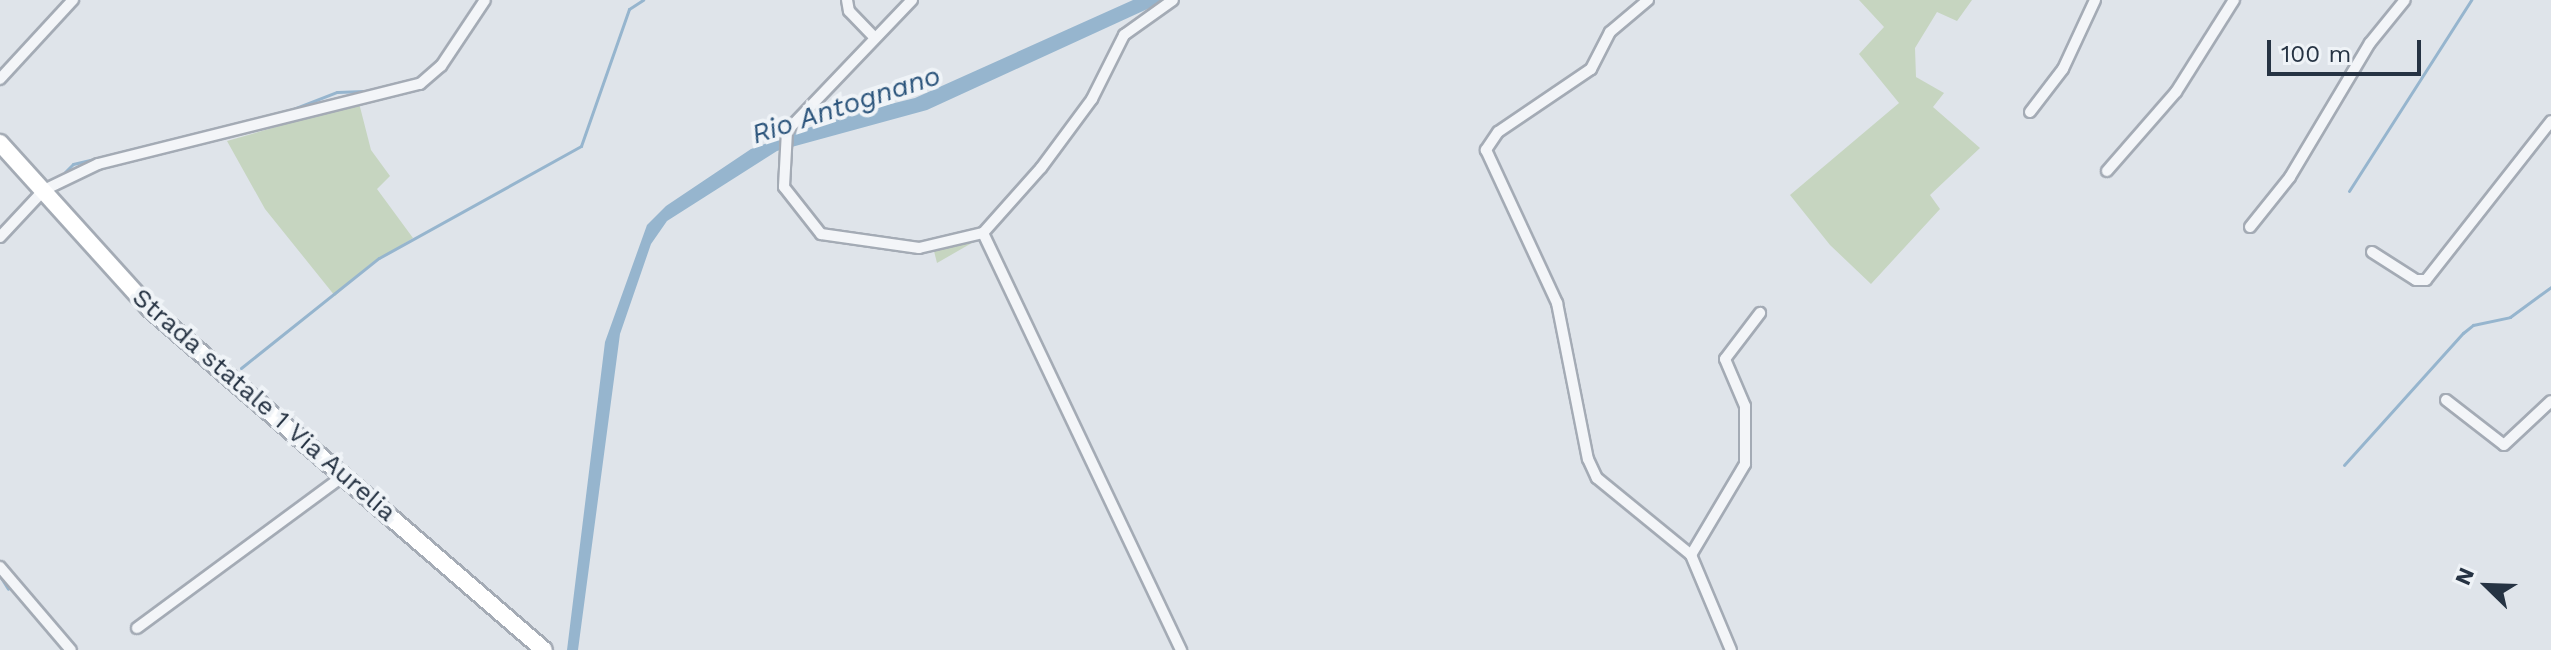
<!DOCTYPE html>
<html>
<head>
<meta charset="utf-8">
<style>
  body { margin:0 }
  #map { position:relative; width:2551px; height:650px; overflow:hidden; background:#dfe4ea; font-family:"Work Sans",sans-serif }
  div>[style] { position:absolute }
  .green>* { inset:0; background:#c6d5c0 }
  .water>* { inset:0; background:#96b5ce }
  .stream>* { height:3px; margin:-1.5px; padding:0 1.5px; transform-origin:1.5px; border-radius:1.5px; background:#96b5ce }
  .roads { filter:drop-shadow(2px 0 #a4abb5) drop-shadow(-2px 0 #a4abb5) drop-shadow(0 2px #a4abb5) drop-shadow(0 -2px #a4abb5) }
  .minor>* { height:10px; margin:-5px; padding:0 5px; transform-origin:5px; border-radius:5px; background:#f3f5f8 }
  .primary>* { height:16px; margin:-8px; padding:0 8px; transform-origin:8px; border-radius:8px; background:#fff }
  span { translate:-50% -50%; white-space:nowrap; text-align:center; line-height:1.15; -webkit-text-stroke:8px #eff3f7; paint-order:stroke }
  .street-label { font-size:26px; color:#263343 }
  .water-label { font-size:28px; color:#2c557c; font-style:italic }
  .north { position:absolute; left:2447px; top:546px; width:80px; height:80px; -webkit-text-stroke:6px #eff3f7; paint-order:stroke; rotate:293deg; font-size:22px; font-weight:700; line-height:32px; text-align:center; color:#263343 }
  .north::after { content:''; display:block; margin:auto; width:28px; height:36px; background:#263343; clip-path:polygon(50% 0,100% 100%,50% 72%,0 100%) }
  .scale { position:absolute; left:2267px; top:40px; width:154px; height:36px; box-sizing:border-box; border:4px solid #263343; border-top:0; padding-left:10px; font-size:24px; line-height:28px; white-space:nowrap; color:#263343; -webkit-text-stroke:6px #eff3f7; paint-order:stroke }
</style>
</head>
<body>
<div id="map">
  <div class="green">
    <div style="clip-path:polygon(1859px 0,1972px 0,1957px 21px,1937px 12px,1915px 48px,1916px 77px,1944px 93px,1933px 107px,1980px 148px,1930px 195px,1940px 209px,1871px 284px,1830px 245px,1790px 195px,1899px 103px,1859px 54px,1884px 27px)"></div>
    <div style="clip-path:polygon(359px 103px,371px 150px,390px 176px,377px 189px,413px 238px,369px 265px,335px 296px,265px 209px,227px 141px)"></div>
    <div style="clip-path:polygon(973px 240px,977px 240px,937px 263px,934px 251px)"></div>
  </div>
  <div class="water">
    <div style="clip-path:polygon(1133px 0,1167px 0,927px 110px,777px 151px,667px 221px,651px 244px,620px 334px,578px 650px,567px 650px,605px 342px,647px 225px,666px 206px,751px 149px,838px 117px,915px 98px)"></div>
  </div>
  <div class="stream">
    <div style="left:283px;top:113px;width:58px;rotate:-21.3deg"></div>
    <div style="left:337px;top:92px;width:34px;rotate:-2deg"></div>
    <div style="left:65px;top:172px;width:11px;rotate:-45deg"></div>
    <div style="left:73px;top:164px;width:105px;rotate:-13.2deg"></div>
    <div style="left:2349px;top:191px;width:227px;rotate:-57.4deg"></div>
    <div style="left:0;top:229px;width:18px;rotate:-49deg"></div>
    <div style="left:241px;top:368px;width:176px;rotate:-38.6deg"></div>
    <div style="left:379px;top:258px;width:231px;rotate:-29deg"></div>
    <div style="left:581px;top:146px;width:145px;rotate:-70.7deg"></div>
    <div style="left:629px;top:9px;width:17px;rotate:-33deg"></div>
    <div style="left:2344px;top:465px;width:178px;rotate:-48deg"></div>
    <div style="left:2463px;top:333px;width:13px;rotate:-39deg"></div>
    <div style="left:2473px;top:325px;width:38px;rotate:-12deg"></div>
    <div style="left:2510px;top:317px;width:51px;rotate:-36.2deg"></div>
    <div style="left:0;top:576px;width:15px;rotate:58deg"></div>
    <div style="left:57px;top:642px;width:11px;rotate:45deg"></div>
  </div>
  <div class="roads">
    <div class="minor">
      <div style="left:847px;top:0;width:11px;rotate:80deg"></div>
      <div style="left:849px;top:11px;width:35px;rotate:46deg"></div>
      <div style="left:912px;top:0;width:181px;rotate:133.7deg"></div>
      <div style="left:787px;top:131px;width:56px;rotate:93.1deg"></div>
      <div style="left:784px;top:187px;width:60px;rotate:51.8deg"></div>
      <div style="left:821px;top:234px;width:99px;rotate:8.1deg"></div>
      <div style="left:919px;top:248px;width:66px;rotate:-13.2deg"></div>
      <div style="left:983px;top:233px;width:87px;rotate:-48.3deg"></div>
      <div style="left:1041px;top:168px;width:86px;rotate:-53.5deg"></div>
      <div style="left:1092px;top:99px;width:72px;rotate:-63.4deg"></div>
      <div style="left:1124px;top:35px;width:60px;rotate:-35.5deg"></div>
      <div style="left:1648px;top:0;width:50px;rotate:139.9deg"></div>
      <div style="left:1610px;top:32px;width:42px;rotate:117.2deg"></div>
      <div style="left:1591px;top:69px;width:112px;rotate:145.9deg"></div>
      <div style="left:1498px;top:132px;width:22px;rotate:124deg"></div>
      <div style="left:1486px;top:150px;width:169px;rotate:65.1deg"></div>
      <div style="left:1557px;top:303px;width:159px;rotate:78.8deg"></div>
      <div style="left:1588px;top:459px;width:21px;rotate:65deg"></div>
      <div style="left:1597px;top:478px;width:122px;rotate:39.3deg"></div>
      <div style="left:1691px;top:555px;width:103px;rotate:67.2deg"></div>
      <div style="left:0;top:79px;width:108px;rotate:-47.3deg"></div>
      <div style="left:2030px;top:112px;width:54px;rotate:-52.5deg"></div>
      <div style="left:2063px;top:69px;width:76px;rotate:-65.1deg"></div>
      <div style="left:2107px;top:171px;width:105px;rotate:-48.9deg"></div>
      <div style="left:2176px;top:92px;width:109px;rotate:-57.8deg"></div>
      <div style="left:2250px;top:227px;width:64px;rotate:-51.3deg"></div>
      <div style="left:2290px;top:177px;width:156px;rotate:-59.2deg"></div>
      <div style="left:2370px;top:43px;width:55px;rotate:-50.9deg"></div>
      <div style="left:983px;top:233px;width:462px;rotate:64.6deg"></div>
      <div style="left:0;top:237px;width:64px;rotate:-46.9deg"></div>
      <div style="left:44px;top:190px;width:60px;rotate:-25.7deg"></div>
      <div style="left:98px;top:164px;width:332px;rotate:-14deg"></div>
      <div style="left:420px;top:84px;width:28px;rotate:-41deg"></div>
      <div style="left:441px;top:66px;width:79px;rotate:-56.3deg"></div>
      <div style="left:2372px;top:252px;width:52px;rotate:32.5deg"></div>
      <div style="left:2416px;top:280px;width:10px"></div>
      <div style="left:2426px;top:280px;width:202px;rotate:-51.8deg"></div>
      <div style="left:2446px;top:400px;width:73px;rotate:37.8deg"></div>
      <div style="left:2504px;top:445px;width:64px;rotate:-43.1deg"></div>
      <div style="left:1691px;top:555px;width:106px;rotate:-59.3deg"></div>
      <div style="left:1745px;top:464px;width:58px;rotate:-90deg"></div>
      <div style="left:1745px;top:406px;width:51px;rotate:-113.1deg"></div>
      <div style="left:1725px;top:359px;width:58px;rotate:-52.7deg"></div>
      <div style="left:0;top:567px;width:109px;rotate:49.5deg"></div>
      <div style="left:137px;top:628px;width:256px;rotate:-36.4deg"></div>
    </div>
    <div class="primary">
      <div style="left:0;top:143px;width:222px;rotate:47.9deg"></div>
      <div style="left:149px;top:308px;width:522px;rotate:40.89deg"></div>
    </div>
  </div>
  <div class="street-label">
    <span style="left:264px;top:405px;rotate:41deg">Strada statale 1 Via Aurelia</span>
  </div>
  <div class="water-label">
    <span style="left:846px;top:105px;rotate:-18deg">Rio Antognano</span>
  </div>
  <div class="north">N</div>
  <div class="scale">100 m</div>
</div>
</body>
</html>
